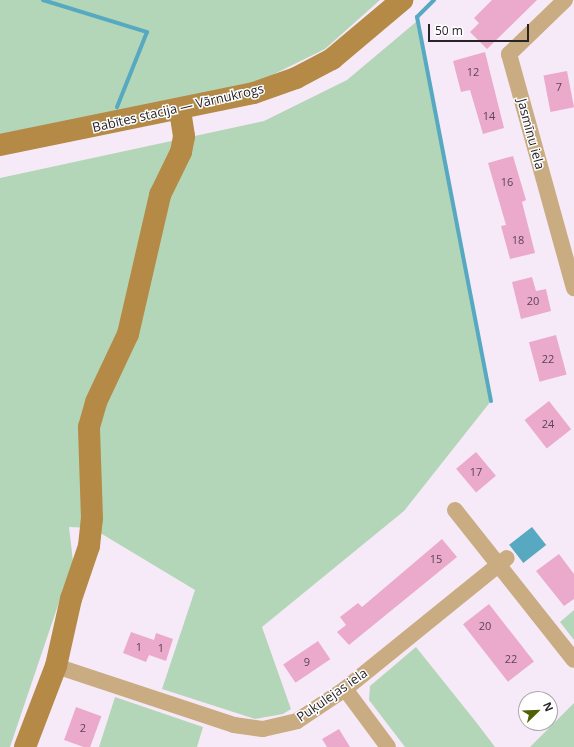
<!DOCTYPE html>
<html>
<head>
<meta charset="utf-8">
<style>
  body { margin:0 }
  #map { position:relative; width:574px; height:747px; overflow:hidden; background:#f7eaf8; font-family:"Open Sans",sans-serif }
  div>[style] { position:absolute }
  .green>* { inset:0; background:#b4d6b8 }
  .water>* { inset:0; background:#57a9c1; transform-origin:0 0 }
  .stream>* { height:4px; margin:-2px; padding:0 2px; transform-origin:2px; border-radius:2px; background:#57a9c1 }
  .building>* { inset:0; background:#ebaacb; transform-origin:0 0 }
  .street>* { height:16px; margin:-8px; padding:0 8px; transform-origin:8px; border-radius:8px; background:#c9ac81 }
  .secondary>* { height:22px; margin:-11px; padding:0 11px; transform-origin:11px; border-radius:11px; background:#b48a46 }
  span { translate:-50% -50%; white-space:nowrap; text-align:center; line-height:1.15; -webkit-text-stroke:3px #fff; paint-order:stroke }
  .number-label { font-size:11px; color:#594552 }
  .number-label span { -webkit-text-stroke-width:0 }
  .street-label { font-size:13px; color:#282329 }
  .north { position:absolute; left:518px; top:691px; width:40px; height:40px; box-sizing:border-box; background:#fff; border:1px solid #a9a7a9; border-radius:50%; rotate:67deg; font-size:11px; font-weight:700; line-height:16px; text-align:center; color:#282329 }
  .north::after { content:''; display:block; margin:auto; width:14px; height:18px; background:#4f6005; clip-path:polygon(50% 0,100% 100%,50% 72%,0 100%) }
  .scale { position:absolute; left:428px; top:24px; width:101px; height:18px; box-sizing:border-box; border:2px solid #282329; border-top:0; padding-left:5px; font-size:12px; line-height:14px; white-space:nowrap; color:#282329; -webkit-text-stroke:3px #fff; paint-order:stroke }
</style>
</head>
<body>
<div id="map">
  <div class="green">
    <div style="clip-path:polygon(0 0,380px 0,325px 49px,252px 85px,0 139px)"></div>
    <div style="clip-path:polygon(416px 22px,491px 401px,404px 511px,262px 627px,291px 709px,283px 714px,255px 719px,162px 689px,195px 590px,92px 528px,69px 527px,73px 561px,10px 747px,0 747px,0 178px,264px 121px,347px 80px)"></div>
    <div style="clip-path:polygon(574px 610px,574px 640px,560px 622px)"></div>
    <div style="clip-path:polygon(416px 647px,476px 722px,495px 747px,405px 747px,369px 700px,370px 686px)"></div>
    <div style="clip-path:polygon(115px 697px,203px 727px,197px 747px,99px 747px)"></div>
    <div style="clip-path:polygon(574px 703px,574px 747px,530px 747px)"></div>
  </div>
  <div class="water">
    <div style="left:532px;top:527px;width:23px;height:29px;rotate:52deg"></div>
  </div>
  <div class="stream">
    <div style="left:43px;top:0;width:109px;rotate:17.1deg"></div>
    <div style="left:147px;top:32px;width:81px;rotate:111.8deg"></div>
    <div style="left:434px;top:0;width:24px;rotate:135deg"></div>
    <div style="left:417px;top:17px;width:391px;rotate:79.1deg"></div>
  </div>
  <div class="building">
    <div style="clip-path:polygon(492px 0,537px 0,487px 49px,470px 32px,479px 23px,474px 18px)"></div>
    <div style="clip-path:polygon(485px 52px,504px 128px,483px 134px,470px 90px,461px 92px,453px 61px)"></div>
    <div style="left:567px;top:71px;width:37px;height:24px;rotate:79deg"></div>
    <div style="clip-path:polygon(513px 156px,526px 200px,522px 202px,535px 253px,510px 259px,501px 226px,506px 225px,488px 163px)"></div>
    <div style="clip-path:polygon(532px 277px,536px 291px,546px 289px,551px 311px,521px 319px,512px 282px)"></div>
    <div style="left:556px;top:335px;width:41px;height:28px;rotate:75deg"></div>
    <div style="left:549px;top:401px;width:36px;height:31px;rotate:52deg"></div>
    <div style="left:476px;top:452px;width:31px;height:26px;rotate:50deg"></div>
    <div style="clip-path:polygon(442px 539px,457px 557px,349px 645px,337px 632px,346px 625px,340px 617px,358px 603px,362px 607px)"></div>
    <div style="clip-path:polygon(559px 554px,574px 574px,574px 599px,564px 606px,536px 571px)"></div>
    <div style="left:489px;top:604px;width:73px;height:33px;rotate:52deg"></div>
    <div style="clip-path:polygon(131px 632px,154px 640px,156px 633px,173px 639px,166px 661px,149px 655px,146px 662px,123px 653px)"></div>
    <div style="left:318px;top:641px;width:22px;height:42px;rotate:56deg"></div>
    <div style="left:76px;top:707px;width:27px;height:35px;rotate:20deg"></div>
    <div style="clip-path:polygon(339px 729px,350px 747px,327px 747px,322px 739px)"></div>
  </div>
  <div class="street">
    <div style="left:565px;top:0;width:78px;rotate:136deg"></div>
    <div style="left:509px;top:54px;width:243px;rotate:74.5deg"></div>
    <div style="left:455px;top:510px;width:191px;rotate:51.6deg"></div>
    <div style="left:56px;top:666px;width:188px;rotate:18.3deg"></div>
    <div style="left:234px;top:725px;width:29px;rotate:8deg"></div>
    <div style="left:263px;top:729px;width:35px;rotate:-13deg"></div>
    <div style="left:297px;top:721px;width:58px;rotate:-33.7deg"></div>
    <div style="left:345px;top:689px;width:208px;rotate:-39deg"></div>
    <div style="left:345px;top:689px;width:72px;rotate:53.4deg"></div>
  </div>
  <div class="secondary">
    <div style="left:0;top:145px;width:259px;rotate:-11.6deg"></div>
    <div style="left:254px;top:93px;width:45px;rotate:-19.7deg"></div>
    <div style="left:296px;top:78px;width:41px;rotate:-27.8deg"></div>
    <div style="left:332px;top:59px;width:92px;rotate:-40.1deg"></div>
    <div style="left:25px;top:747px;width:87px;rotate:-69.1deg"></div>
    <div style="left:56px;top:666px;width:69px;rotate:-77.4deg"></div>
    <div style="left:71px;top:599px;width:56px;rotate:-71.2deg"></div>
    <div style="left:89px;top:546px;width:27px;rotate:-84deg"></div>
    <div style="left:92px;top:519px;width:92px;rotate:-91.9deg"></div>
    <div style="left:89px;top:427px;width:26px;rotate:-74deg"></div>
    <div style="left:96px;top:402px;width:75px;rotate:-64.8deg"></div>
    <div style="left:128px;top:334px;width:143px;rotate:-77deg"></div>
    <div style="left:160px;top:195px;width:48px;rotate:-64deg"></div>
    <div style="left:181px;top:152px;width:16px;rotate:-79deg"></div>
    <div style="left:184px;top:136px;width:26px;rotate:-99deg"></div>
  </div>
  <div class="number-label">
    <span style="left:473px;top:72px">12</span>
    <span style="left:559px;top:87px">7</span>
    <span style="left:489px;top:116px">14</span>
    <span style="left:507px;top:182px">16</span>
    <span style="left:518px;top:240px">18</span>
    <span style="left:533px;top:301px">20</span>
    <span style="left:548px;top:359px">22</span>
    <span style="left:548px;top:424px">24</span>
    <span style="left:476px;top:472px">17</span>
    <span style="left:436px;top:559px">15</span>
    <span style="left:485px;top:626px">20</span>
    <span style="left:139px;top:647px">1</span>
    <span style="left:161px;top:648px">1</span>
    <span style="left:511px;top:659px">22</span>
    <span style="left:307px;top:662px">9</span>
    <span style="left:83px;top:728px">2</span>
  </div>
  <div class="street-label">
    <span style="left:178px;top:108px;rotate:-13deg">Babītes stacija — Vārnukrogs</span>
    <span style="left:531px;top:134px;rotate:75deg">Jasmīnu iela</span>
    <span style="left:332px;top:695px;rotate:-35deg">Puķulejas iela</span>
  </div>
  <div class="north">N</div>
  <div class="scale">50 m</div>
</div>
</body>
</html>
